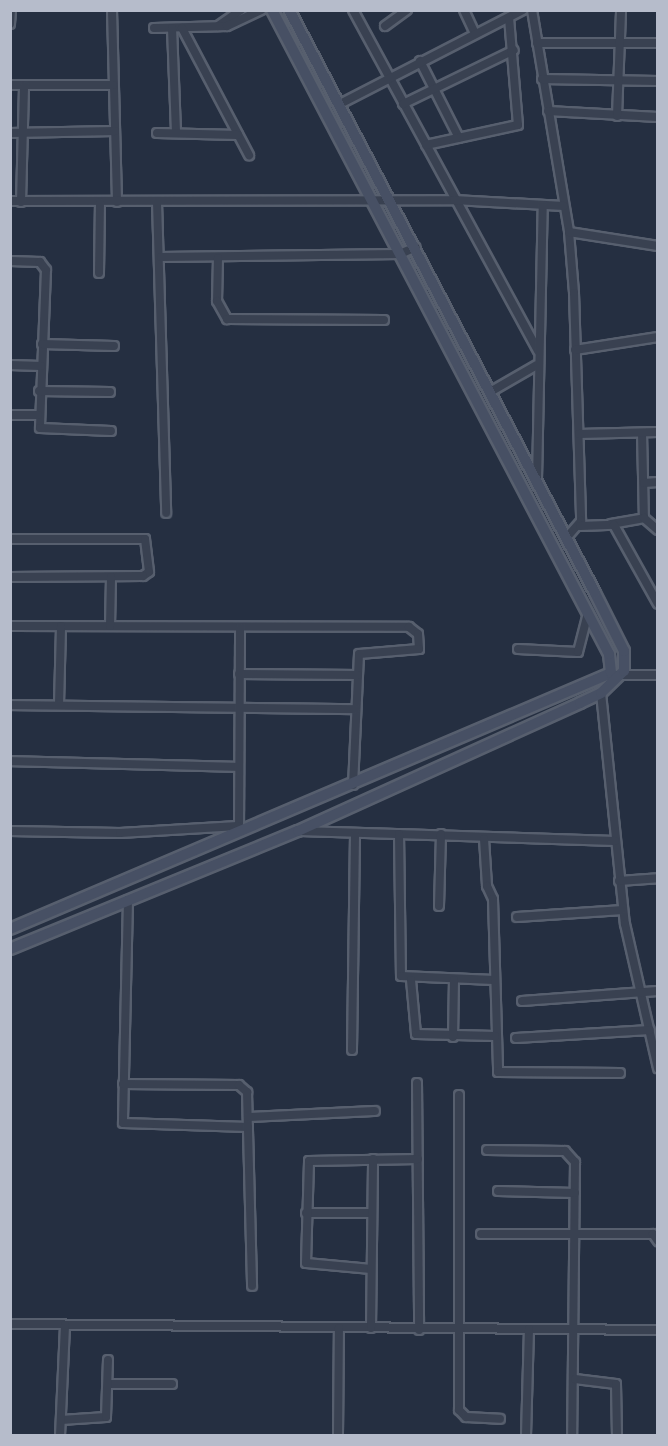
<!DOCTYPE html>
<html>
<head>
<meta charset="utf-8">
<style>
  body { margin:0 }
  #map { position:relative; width:668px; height:1446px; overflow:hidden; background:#252f41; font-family:"Public Sans",sans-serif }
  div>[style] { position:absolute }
  .roads { filter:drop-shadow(2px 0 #575f6e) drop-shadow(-2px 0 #575f6e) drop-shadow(0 2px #575f6e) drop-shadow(0 -2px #575f6e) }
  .street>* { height:8px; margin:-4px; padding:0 4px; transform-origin:4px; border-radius:4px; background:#394151 }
  .secondary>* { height:10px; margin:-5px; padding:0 5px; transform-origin:5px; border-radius:5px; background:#475064 }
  span { translate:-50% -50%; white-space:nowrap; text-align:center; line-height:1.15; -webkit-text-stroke:4.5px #1e2636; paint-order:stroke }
  .frame { position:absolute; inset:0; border:12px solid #b6bccb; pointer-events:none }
</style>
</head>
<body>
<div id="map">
  <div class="roads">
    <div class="street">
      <div style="left:112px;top:10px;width:192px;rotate:88.5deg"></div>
      <div style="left:353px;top:10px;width:388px;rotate:61.5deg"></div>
      <div style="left:464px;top:10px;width:23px;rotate:65deg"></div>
      <div style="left:532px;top:10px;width:225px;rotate:80.5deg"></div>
      <div style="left:569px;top:232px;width:61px;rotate:85.3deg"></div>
      <div style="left:574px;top:293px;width:228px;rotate:88.2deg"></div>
      <div style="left:581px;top:521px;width:23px;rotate:131deg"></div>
      <div style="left:10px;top:24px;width:14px;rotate:-86deg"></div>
      <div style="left:218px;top:26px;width:28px;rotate:-35deg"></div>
      <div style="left:385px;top:26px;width:27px;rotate:-36deg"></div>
      <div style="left:154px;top:28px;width:73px;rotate:-1.6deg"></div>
      <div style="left:227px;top:26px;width:38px;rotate:-25deg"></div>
      <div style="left:172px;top:28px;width:105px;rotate:87.8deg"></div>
      <div style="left:182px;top:28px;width:144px;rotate:62.2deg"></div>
      <div style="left:537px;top:43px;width:121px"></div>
      <div style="left:420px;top:61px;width:86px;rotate:63.1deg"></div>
      <div style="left:542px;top:79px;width:116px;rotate:1deg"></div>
      <div style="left:10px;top:85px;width:103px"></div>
      <div style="left:403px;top:104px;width:123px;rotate:-25.9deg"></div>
      <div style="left:338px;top:105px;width:208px;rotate:-27.2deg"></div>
      <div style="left:548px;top:111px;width:110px;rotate:3.1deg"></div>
      <div style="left:617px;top:116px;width:106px;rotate:-87.8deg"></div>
      <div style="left:10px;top:133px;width:105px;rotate:-1.1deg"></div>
      <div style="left:157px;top:133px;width:81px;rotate:1.4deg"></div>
      <div style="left:426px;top:145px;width:94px;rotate:-12.3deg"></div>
      <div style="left:518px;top:125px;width:108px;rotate:-94.8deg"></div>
      <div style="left:10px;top:201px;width:444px;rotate:-0.1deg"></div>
      <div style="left:454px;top:200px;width:110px;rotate:3.1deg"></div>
      <div style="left:21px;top:202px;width:117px;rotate:-88.5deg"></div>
      <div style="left:157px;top:202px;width:311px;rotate:88.3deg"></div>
      <div style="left:569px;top:232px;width:90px;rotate:8.9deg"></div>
      <div style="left:161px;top:257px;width:239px;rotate:-0.7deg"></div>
      <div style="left:400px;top:254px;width:17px;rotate:-24deg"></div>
      <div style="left:218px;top:258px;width:43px;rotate:91.3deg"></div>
      <div style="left:217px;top:301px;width:21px;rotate:61deg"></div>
      <div style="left:227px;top:319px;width:157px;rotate:0.4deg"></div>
      <div style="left:10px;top:261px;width:30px;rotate:2deg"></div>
      <div style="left:40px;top:262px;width:10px;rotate:53deg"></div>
      <div style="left:46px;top:270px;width:158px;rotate:92.2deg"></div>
      <div style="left:40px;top:428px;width:71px;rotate:2.4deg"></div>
      <div style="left:99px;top:273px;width:71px;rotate:-89.2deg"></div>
      <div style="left:42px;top:344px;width:72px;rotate:1.6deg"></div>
      <div style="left:575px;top:350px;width:84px;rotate:-8.9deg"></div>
      <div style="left:10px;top:365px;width:31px;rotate:2deg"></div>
      <div style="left:39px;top:391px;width:71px;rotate:0.8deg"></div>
      <div style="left:490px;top:392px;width:54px;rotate:-29.9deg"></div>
      <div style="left:10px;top:415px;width:28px"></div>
      <div style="left:642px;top:433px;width:85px;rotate:88.7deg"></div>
      <div style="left:579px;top:434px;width:79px;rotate:-1.5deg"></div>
      <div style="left:537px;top:480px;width:275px;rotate:-88.8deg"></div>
      <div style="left:644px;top:483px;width:14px;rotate:-4deg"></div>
      <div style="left:611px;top:524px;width:34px;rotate:-10deg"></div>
      <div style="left:644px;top:518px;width:18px;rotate:41deg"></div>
      <div style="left:580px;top:526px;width:34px;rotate:-2deg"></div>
      <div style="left:614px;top:525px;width:90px;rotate:60.9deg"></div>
      <div style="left:10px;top:539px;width:135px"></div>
      <div style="left:145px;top:539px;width:33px;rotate:83deg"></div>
      <div style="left:149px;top:572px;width:7px;rotate:146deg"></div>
      <div style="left:143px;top:576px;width:133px;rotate:179.6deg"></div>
      <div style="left:10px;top:626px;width:399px;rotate:0.1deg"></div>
      <div style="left:409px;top:627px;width:11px;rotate:38deg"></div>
      <div style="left:418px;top:634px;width:15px;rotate:86deg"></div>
      <div style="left:419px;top:649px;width:60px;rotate:175.2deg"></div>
      <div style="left:359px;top:654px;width:131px;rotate:92.6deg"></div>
      <div style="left:110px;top:626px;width:49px;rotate:-88.8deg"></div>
      <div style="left:518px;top:649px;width:60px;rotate:2.9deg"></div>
      <div style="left:578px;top:652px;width:40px;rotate:-75.6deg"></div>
      <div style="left:239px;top:674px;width:119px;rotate:0.5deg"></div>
      <div style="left:618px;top:675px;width:40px"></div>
      <div style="left:601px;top:693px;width:232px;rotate:84.1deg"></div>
      <div style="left:625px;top:924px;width:148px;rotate:77.1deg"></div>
      <div style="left:59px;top:704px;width:78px;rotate:-88.5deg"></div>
      <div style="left:10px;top:705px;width:346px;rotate:0.7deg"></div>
      <div style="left:10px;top:761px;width:228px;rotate:1.5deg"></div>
      <div style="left:239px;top:830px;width:203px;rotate:-89.7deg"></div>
      <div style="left:10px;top:831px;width:110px;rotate:1deg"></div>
      <div style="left:120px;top:833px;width:118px;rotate:-3.4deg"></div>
      <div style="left:300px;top:831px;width:315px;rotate:1.8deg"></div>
      <div style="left:399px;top:834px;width:142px;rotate:89.2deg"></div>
      <div style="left:401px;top:976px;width:93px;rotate:2.5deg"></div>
      <div style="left:484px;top:839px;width:47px;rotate:86.3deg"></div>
      <div style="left:487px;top:886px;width:14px;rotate:65deg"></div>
      <div style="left:493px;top:899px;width:173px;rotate:88.3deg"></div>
      <div style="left:498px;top:1072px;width:122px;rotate:0.5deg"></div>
      <div style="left:619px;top:881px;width:39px;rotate:-4deg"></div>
      <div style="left:128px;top:900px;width:223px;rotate:91.3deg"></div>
      <div style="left:123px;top:1123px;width:125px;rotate:1.8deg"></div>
      <div style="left:439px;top:906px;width:72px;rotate:-88.4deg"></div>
      <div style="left:517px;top:917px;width:106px;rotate:-3.8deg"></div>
      <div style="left:411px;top:980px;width:54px;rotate:84.7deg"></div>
      <div style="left:416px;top:1034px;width:79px;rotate:1.5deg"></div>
      <div style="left:522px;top:1001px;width:136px;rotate:-4.2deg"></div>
      <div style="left:453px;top:1037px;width:57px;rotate:-89deg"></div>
      <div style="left:516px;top:1038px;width:134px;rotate:-3.4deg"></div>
      <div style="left:352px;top:1050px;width:216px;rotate:-89.2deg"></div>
      <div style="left:417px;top:1083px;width:247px;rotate:89.5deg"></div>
      <div style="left:123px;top:1084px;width:116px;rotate:0.5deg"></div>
      <div style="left:239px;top:1085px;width:11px;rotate:41deg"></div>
      <div style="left:247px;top:1092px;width:194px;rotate:88.5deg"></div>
      <div style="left:459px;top:1095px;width:315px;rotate:90deg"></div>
      <div style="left:459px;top:1410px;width:10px;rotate:45deg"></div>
      <div style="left:466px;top:1417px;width:34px;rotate:3deg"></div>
      <div style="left:248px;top:1117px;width:127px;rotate:-2.7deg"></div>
      <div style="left:487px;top:1150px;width:78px;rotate:0.7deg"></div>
      <div style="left:565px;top:1151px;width:15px;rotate:48deg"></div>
      <div style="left:575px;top:1162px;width:274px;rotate:90.6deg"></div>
      <div style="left:498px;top:1191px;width:77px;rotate:1.5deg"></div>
      <div style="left:306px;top:1213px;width:66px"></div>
      <div style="left:481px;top:1234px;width:172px"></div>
      <div style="left:653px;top:1234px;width:9px;rotate:54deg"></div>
      <div style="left:371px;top:1269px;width:65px;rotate:-174.7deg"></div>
      <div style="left:306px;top:1263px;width:102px;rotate:-88.3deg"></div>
      <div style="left:309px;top:1161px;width:109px;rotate:-1.1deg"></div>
      <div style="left:10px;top:1324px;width:648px;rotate:0.53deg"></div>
      <div style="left:371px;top:1328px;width:169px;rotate:-89.3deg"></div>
      <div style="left:575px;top:1379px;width:41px;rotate:7deg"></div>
      <div style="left:616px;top:1384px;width:52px;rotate:88.9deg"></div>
      <div style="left:108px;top:1384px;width:64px"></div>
      <div style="left:61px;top:1420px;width:45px;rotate:-3.8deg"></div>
      <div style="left:106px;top:1417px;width:57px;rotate:-88deg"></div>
      <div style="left:60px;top:1436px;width:111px;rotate:-87.4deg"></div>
      <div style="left:338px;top:1436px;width:108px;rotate:-89.5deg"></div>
      <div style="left:526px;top:1436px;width:107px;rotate:-88.4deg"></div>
    </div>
    <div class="secondary">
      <div style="left:10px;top:929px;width:653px;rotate:-23.07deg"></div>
      <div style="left:611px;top:673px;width:19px;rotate:-96deg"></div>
      <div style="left:609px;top:654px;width:727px;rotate:-117.62deg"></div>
      <div style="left:10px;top:949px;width:311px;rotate:-22.3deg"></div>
      <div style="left:298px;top:831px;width:310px;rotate:-24.4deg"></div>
      <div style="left:580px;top:703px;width:23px;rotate:-25deg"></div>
      <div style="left:601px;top:693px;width:32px;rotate:-44deg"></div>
      <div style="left:624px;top:671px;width:20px;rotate:-90deg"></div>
      <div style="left:624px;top:651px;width:65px;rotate:-116.6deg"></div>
      <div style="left:595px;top:593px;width:658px;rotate:-117.69deg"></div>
    </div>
  </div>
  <div class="frame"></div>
</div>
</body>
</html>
